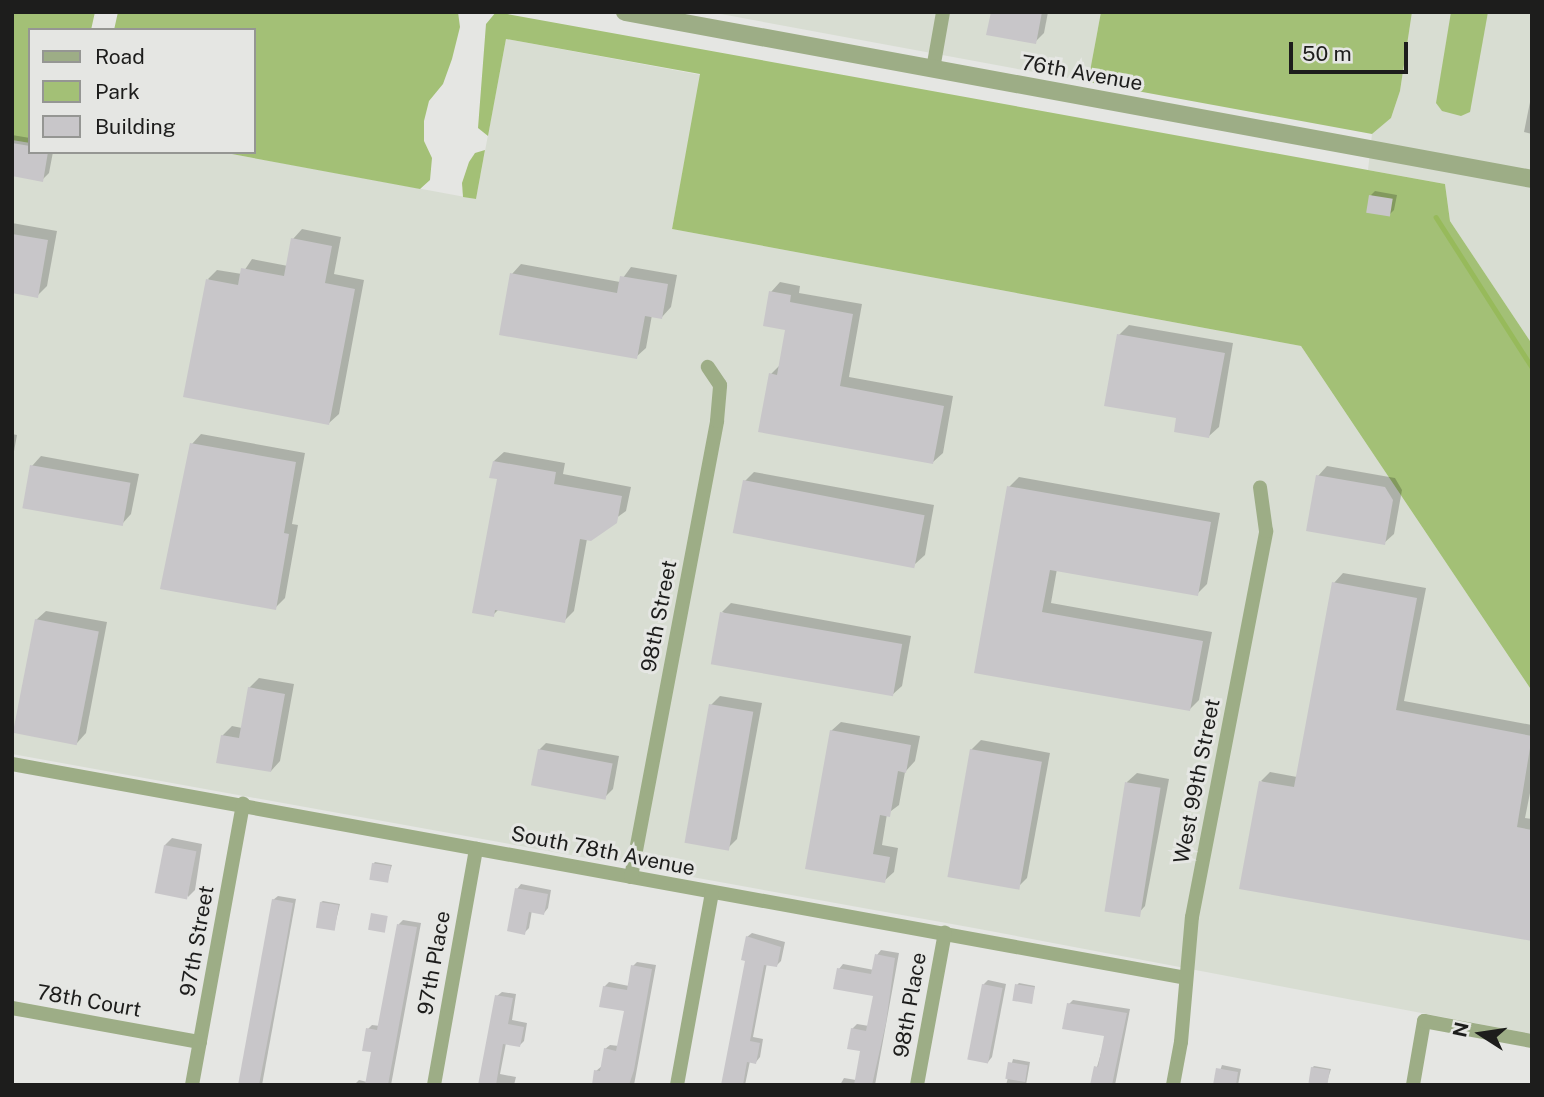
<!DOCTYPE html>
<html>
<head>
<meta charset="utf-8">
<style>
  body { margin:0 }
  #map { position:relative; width:1544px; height:1097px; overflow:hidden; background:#e5e6e3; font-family:"Public Sans",sans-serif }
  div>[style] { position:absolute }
  .built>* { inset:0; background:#d8ddd2 }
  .green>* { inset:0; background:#a3c076 }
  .shadow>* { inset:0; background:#0003 }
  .stream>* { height:4.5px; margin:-2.25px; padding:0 2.25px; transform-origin:2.25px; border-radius:2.25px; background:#97ba5b }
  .building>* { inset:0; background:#c8c6c9; transform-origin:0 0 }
  .minor>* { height:14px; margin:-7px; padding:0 7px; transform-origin:7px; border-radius:7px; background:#9dad86 }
  .tertiary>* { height:18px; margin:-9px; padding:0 9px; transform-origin:9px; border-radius:9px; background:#9dad86 }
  span { translate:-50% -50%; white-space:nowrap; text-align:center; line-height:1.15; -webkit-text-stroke:6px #e5e6e3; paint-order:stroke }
  .street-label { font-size:21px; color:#1d1d1c }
  .frame { position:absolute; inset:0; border:14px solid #1d1d1c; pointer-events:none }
  .legend { position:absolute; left:28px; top:28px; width:228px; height:126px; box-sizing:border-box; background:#e5e6e3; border:2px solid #959693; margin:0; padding:9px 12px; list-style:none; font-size:21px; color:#1d1d1c }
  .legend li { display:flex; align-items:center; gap:14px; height:35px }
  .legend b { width:35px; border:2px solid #959693 }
  .north { position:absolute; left:1446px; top:999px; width:70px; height:70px; -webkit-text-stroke:5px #e5e6e3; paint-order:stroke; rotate:282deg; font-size:19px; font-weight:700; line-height:28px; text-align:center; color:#1d1d1c }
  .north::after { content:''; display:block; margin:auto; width:24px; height:32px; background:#1d1d1c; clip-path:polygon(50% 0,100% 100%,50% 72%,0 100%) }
  .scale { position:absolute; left:1289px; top:42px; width:119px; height:32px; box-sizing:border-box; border:4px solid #1d1d1c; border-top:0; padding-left:9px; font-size:21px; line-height:24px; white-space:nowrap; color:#1d1d1c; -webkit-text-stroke:5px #e5e6e3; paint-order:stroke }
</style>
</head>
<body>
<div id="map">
  <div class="built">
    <div style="clip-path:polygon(710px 12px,1101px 12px,1088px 82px)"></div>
    <div style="clip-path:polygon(1412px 12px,1532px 12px,1532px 344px,1450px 221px,1445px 184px,1368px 170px,1372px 134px,1391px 118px,1400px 91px)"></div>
    <div style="clip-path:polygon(506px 39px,701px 75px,672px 229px,1301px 346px,1532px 691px,1532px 1034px,974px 928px,12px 754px,12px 140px,30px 143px,30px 152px,221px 152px,476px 199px)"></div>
  </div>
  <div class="green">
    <div style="clip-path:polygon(12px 12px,95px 12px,91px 30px,30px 30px,30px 143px,12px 140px)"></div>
    <div style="clip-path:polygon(118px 12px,458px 12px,460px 27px,452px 59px,443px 84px,429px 101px,424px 121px,424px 141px,432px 158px,430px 180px,420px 189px,221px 152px,254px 152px,254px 30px,114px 30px)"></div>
    <div style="clip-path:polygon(496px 12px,1445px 184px,1450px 221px,1532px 344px,1532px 691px,1301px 346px,672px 229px,700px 74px,506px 39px,488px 136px,478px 128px,486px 24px)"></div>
    <div style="clip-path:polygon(1101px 12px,1412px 12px,1400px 91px,1391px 118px,1372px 134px,1088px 82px)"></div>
    <div style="clip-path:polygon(1451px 12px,1488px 12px,1470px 112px,1461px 116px,1442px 111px,1436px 103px)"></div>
    <div style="clip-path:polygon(485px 150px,476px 199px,463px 197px,462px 183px,469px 162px,475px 153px)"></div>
  </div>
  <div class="shadow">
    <div style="clip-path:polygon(992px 12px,1048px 12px,1044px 33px,1035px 42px)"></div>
    <div style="clip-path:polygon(1532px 92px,1532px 134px,1524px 132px)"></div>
    <div style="clip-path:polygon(12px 135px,30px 138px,30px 152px,53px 152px,49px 173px,42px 180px,12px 174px)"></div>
    <div style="clip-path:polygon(1375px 191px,1397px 195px,1394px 210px,1389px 215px,1371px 195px)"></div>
    <div style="clip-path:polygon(12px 223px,57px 231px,47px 286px,37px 296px,12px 291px)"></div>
    <div style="clip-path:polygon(302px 229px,341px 237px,334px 274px,364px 280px,339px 414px,329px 423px,208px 279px,217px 270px,242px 274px,252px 259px,288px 266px,293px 239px)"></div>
    <div style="clip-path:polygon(521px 264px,620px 282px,631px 267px,677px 275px,671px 307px,662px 317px,652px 315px,646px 348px,636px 357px,512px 274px)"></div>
    <div style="clip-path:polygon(780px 282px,800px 286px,799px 293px,862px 304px,849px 377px,953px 396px,943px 453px,933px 462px,771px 374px,780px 365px,787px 328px,771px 292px)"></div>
    <div style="clip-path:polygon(1129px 325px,1233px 343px,1219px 427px,1209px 436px,1178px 417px,1119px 335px)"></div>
    <div style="clip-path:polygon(12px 434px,17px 435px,12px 462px)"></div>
    <div style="clip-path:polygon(201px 434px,305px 453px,292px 524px,298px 525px,285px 598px,275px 608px,162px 588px,192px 444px)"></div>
    <div style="clip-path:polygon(504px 452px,565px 463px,563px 474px,631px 487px,626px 511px,587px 539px,574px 611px,564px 621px,499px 609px,493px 615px,499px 478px,494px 461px)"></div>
    <div style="clip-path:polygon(41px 456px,139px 474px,131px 514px,122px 524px,32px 466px)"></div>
    <div style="clip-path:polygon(1327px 466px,1395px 478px,1402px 490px,1394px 534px,1384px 543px,1318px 476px)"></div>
    <div style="clip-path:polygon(754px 472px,934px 505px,925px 555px,915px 564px,745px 481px)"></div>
    <div style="clip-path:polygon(1019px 477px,1220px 513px,1207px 584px,1197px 594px,1057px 569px,1051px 603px,1212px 632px,1199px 700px,1190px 709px,976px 671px,1009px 487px)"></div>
    <div style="clip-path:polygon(1343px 573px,1426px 588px,1404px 701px,1532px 725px,1532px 783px,1525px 818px,1532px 819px,1532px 940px,1261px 781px,1270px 772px,1297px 777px,1334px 583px)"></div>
    <div style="clip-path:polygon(731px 603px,911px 636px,902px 686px,892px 695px,722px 612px)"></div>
    <div style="clip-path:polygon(46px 611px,107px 622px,86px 733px,77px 743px,36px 620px)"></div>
    <div style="clip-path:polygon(259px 678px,294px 684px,280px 761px,271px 771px,222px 736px,232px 726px,242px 728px,249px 688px)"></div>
    <div style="clip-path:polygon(720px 696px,762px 703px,737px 839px,727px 849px,711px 705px)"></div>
    <div style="clip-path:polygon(841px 722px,920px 736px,915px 761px,905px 772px,899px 805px,887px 814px,882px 845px,898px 848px,894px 872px,884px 881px,807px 868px,831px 731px)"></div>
    <div style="clip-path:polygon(981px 740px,1050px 753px,1027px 878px,1017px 888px,971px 750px)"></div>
    <div style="clip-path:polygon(546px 743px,619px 756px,613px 789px,606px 796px,539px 750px)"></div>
    <div style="clip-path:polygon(1137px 773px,1169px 779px,1145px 906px,1136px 916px,1127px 782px)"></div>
    <div style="clip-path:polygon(172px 838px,202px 844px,195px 890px,188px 897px,165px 845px)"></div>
    <div style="clip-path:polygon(375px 862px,392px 865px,387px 881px,373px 864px)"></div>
    <div style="clip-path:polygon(521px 884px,551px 890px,548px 908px,544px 913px,532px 910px,529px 928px,524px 933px,517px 889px)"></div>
    <div style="clip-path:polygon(278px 896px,296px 899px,262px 1085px,239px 1085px,273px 900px)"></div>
    <div style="clip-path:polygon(323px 901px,340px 904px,334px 929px,321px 902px)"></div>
    <div style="clip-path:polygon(403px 920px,421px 923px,391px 1085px,354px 1085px,359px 1080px,367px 1082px,373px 1051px,368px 1029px,372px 1025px,380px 1026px,399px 924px)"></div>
    <div style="clip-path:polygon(752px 933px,785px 942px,781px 961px,777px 965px,767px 963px,753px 1037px,763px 1039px,760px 1057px,756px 1062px,750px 1061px,745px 1085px,724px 1085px,747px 960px,747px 937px)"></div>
    <div style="clip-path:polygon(881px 950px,899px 953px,875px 1085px,840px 1085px,844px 1078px,856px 1080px,862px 1050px,852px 1029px,857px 1024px,869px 1026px,875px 995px,839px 969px,843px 964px,874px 970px,877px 955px)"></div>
    <div style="clip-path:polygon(637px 962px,656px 965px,634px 1085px,584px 1085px,593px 1085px,596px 1071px,602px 1066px,605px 1049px,610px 1045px,619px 1046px,626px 1010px,604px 987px,609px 982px,629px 986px,633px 966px)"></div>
    <div style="clip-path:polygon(988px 980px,1006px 984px,992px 1057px,988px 1062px,983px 985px)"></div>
    <div style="clip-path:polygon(1019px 983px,1035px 986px,1031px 1002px,1017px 985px)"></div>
    <div style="clip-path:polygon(502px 992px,516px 994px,512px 1020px,527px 1023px,524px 1041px,519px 1046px,506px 1043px,500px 1074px,516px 1077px,514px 1085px,481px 1085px,497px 996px)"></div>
    <div style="clip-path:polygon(1073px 1000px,1130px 1009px,1115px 1085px,1092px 1085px,1106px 1035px,1069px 1004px)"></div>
    <div style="clip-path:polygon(1013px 1059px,1030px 1062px,1026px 1085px,1006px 1085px)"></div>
    <div style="clip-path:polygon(1222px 1065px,1241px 1069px,1238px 1085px,1215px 1085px)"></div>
    <div style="clip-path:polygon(1314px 1066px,1331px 1069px,1326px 1085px,1312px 1068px)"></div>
  </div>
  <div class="stream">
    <div style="left:1436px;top:217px;width:178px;rotate:57.4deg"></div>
  </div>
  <div class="building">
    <div style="clip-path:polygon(991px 12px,1042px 12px,1036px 44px,986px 35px)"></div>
    <div style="clip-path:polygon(12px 143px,30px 146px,30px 152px,48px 152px,43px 182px,12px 176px)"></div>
    <div style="left:1369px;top:195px;width:24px;height:18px;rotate:9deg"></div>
    <div style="clip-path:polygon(12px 234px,48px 240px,38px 298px,12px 293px)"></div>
    <div style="clip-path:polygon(291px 238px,332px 246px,325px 283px,355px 289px,329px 425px,183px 397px,206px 279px,238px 285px,241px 268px,284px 276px)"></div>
    <div style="clip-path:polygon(510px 273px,617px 293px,620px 276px,668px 284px,662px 319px,645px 316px,637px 359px,499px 335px)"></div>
    <div style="clip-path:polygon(769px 291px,791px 295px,790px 302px,853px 314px,840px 386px,944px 406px,933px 464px,758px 432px,769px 373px,777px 375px,785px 330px,763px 326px)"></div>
    <div style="clip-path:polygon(1117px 334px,1225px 353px,1209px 438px,1174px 432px,1176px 418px,1104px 406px)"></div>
    <div style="clip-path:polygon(190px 443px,296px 462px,284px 533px,289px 534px,276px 610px,160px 589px)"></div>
    <div style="clip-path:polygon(493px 461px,556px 472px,554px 484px,622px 496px,617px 523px,591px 541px,580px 539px,565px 623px,495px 610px,494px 617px,472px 613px,497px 479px,489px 478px)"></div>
    <div style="left:30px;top:465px;width:102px;height:44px;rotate:10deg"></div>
    <div style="clip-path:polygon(1316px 475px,1385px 487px,1393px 500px,1385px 545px,1306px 531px)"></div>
    <div style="left:743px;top:480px;width:185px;height:54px;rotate:11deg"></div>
    <div style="clip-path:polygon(1007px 486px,1211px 522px,1198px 596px,1050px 570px,1042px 612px,1203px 641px,1190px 711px,974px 673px)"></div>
    <div style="clip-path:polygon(1332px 582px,1417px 598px,1396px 710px,1532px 736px,1517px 827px,1532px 830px,1532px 941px,1239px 889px,1259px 781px,1294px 787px)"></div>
    <div style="left:720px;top:612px;width:185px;height:53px;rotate:10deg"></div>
    <div style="left:35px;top:619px;width:65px;height:116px;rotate:11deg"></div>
    <div style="clip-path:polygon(248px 687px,285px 694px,271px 772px,216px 763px,221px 735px,239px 738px)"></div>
    <div style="left:709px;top:704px;width:45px;height:141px;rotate:10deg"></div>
    <div style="clip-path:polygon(830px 730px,911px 745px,906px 773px,898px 771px,890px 817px,880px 815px,873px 854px,890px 857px,885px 883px,805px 869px)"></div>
    <div style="left:538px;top:749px;width:76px;height:37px;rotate:11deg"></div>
    <div style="left:970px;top:749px;width:73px;height:130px;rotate:10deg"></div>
    <div style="left:1125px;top:782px;width:36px;height:131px;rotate:9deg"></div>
    <div style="left:164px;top:845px;width:33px;height:49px;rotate:11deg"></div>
    <div style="left:372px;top:863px;width:19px;height:17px;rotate:9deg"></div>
    <div style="clip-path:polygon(515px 888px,548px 894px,544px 915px,529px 912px,525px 935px,507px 931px)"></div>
    <div style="clip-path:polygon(272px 899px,293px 903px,283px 960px,259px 1085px,238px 1085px)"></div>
    <div style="left:320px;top:902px;width:19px;height:26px;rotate:9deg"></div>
    <div style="left:371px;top:913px;width:17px;height:17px;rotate:10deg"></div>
    <div style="clip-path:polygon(397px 924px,417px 927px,388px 1085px,365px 1085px,371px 1052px,362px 1051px,366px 1028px,377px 1030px)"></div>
    <div style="clip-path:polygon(746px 936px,781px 947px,777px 967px,764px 965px,750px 1041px,760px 1043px,756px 1064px,747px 1062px,743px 1085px,721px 1085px,745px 961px,741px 960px)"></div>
    <div style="clip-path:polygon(875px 954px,895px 958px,886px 1023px,872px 1085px,854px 1085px,860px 1051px,847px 1049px,851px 1028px,866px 1031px,873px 996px,833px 989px,837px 968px,871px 974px)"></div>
    <div style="clip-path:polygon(631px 965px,652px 969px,634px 1070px,629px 1085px,592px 1085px,594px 1070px,600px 1071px,604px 1048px,616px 1051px,624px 1011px,599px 1007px,603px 986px,627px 990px)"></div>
    <div style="left:982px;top:984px;width:21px;height:77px;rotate:11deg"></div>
    <div style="left:1015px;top:984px;width:20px;height:17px;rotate:9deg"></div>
    <div style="clip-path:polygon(495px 995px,513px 998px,508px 1024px,524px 1027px,520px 1047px,503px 1044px,496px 1085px,478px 1085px)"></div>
    <div style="clip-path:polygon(1067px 1003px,1127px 1013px,1112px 1085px,1090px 1085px,1094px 1066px,1098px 1067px,1104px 1036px,1062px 1029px)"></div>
    <div style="left:1008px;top:1062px;width:20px;height:17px;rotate:9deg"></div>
    <div style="left:1311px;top:1067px;width:19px;height:16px;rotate:9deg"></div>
    <div style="clip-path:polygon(1216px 1068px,1238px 1072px,1236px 1085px,1213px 1085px)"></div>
  </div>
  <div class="minor">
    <div style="left:933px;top:69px;width:58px;rotate:-80deg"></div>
    <div style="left:12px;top:764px;width:1193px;rotate:10.33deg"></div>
    <div style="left:631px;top:877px;width:464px;rotate:-79.3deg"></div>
    <div style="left:717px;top:421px;width:36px;rotate:-85deg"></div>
    <div style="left:720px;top:385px;width:22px;rotate:-124deg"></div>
    <div style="left:12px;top:1008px;width:191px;rotate:10.3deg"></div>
    <div style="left:192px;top:1085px;width:286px;rotate:-79.7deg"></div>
    <div style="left:434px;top:1085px;width:240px;rotate:-79.9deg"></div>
    <div style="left:677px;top:1085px;width:195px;rotate:-79.7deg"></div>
    <div style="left:917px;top:1085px;width:155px;rotate:-79.6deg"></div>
    <div style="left:1173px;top:1085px;width:44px;rotate:-79.5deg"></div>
    <div style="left:1181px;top:1042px;width:125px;rotate:-85deg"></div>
    <div style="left:1192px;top:917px;width:393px;rotate:-79.1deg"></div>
    <div style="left:1266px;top:531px;width:44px;rotate:-97.8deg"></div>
    <div style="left:1413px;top:1085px;width:65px;rotate:-80.2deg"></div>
    <div style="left:1424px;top:1021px;width:110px;rotate:10.5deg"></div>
  </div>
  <div class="tertiary">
    <div style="left:625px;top:12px;width:922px;rotate:10.43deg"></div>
  </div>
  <div class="street-label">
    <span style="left:1082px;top:73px;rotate:10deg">76th Avenue</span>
    <span style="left:659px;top:616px;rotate:-79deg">98th Street</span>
    <span style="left:1197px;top:781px;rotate:-79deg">West 99th Street</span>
    <span style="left:603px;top:851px;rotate:11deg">South 78th Avenue</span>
    <span style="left:197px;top:941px;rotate:-80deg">97th Street</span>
    <span style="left:434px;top:963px;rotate:-80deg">97th Place</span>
    <span style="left:89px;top:1001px;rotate:10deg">78th Court</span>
    <span style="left:910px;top:1005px;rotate:-80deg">98th Place</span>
  </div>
  <div class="frame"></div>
  <ul class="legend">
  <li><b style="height:9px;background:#9dad86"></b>Road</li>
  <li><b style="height:19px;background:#a3c076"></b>Park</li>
  <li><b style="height:19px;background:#c8c6c9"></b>Building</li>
  </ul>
  <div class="north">N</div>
  <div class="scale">50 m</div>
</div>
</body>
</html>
